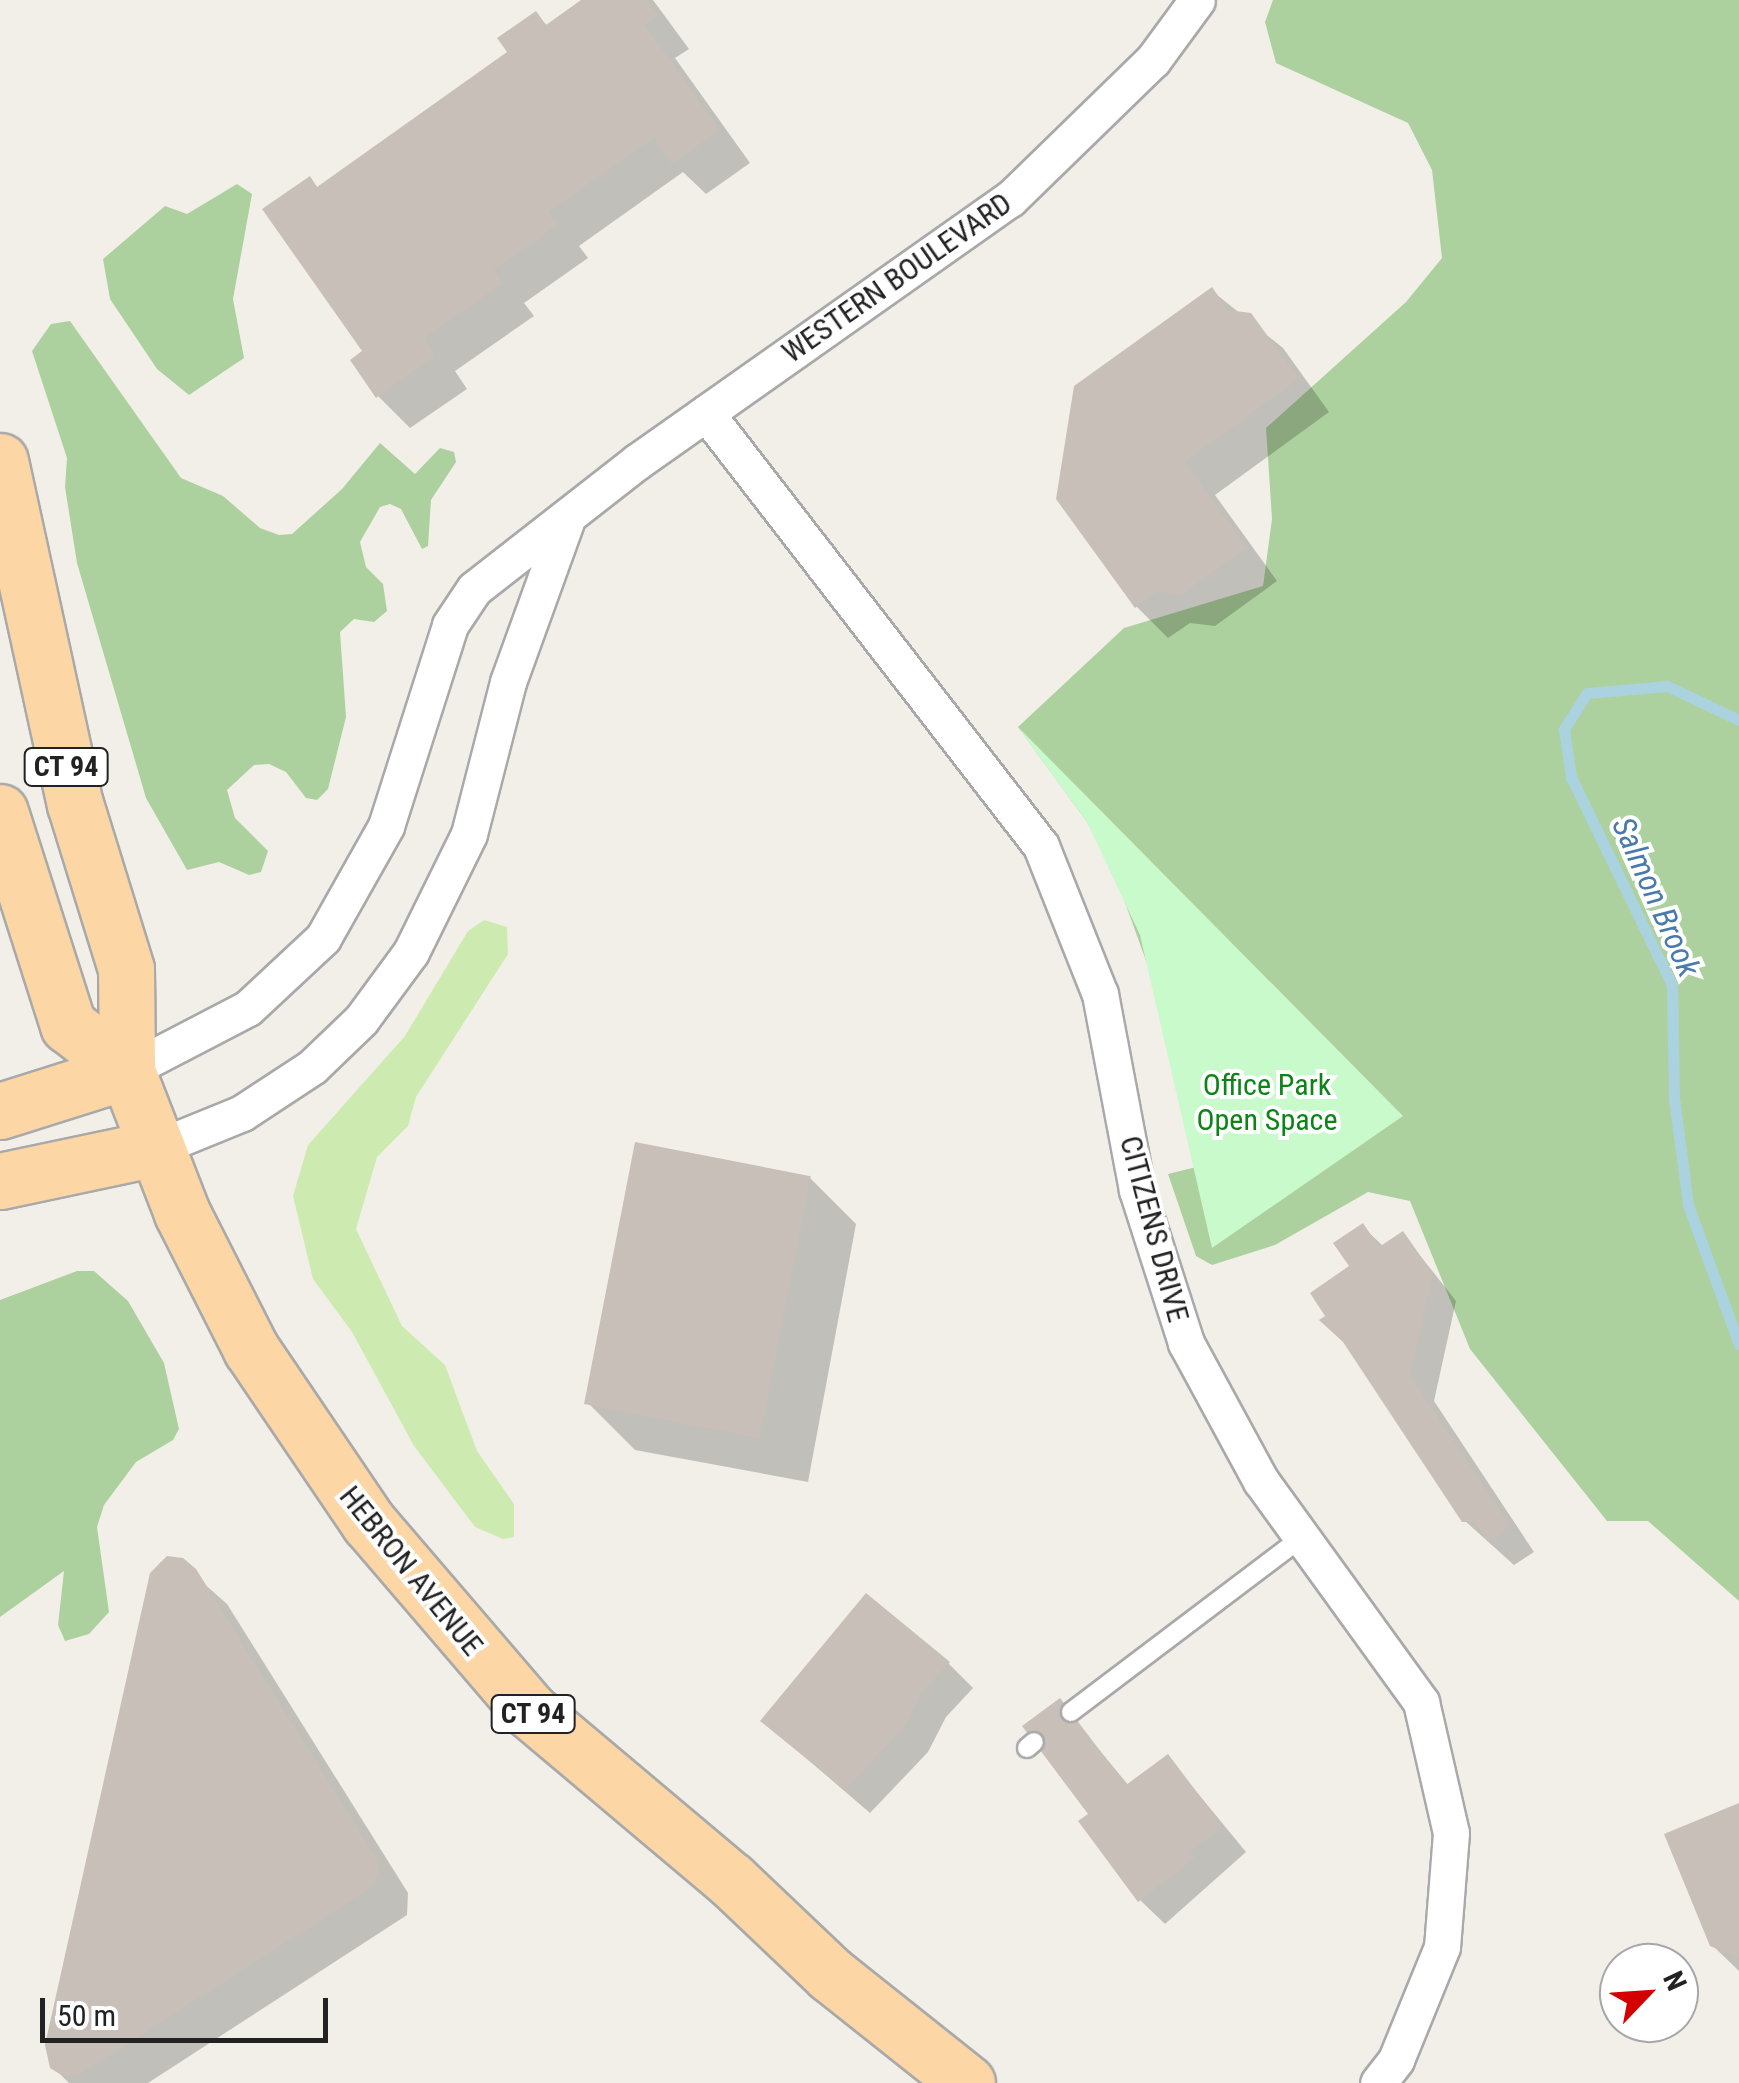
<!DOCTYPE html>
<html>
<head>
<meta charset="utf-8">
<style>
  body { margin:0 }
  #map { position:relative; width:1739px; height:2083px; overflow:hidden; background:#f2efe9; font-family:"Roboto Condensed",sans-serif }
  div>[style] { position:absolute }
  .grass>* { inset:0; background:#cdebb0 }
  .forest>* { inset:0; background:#add19e }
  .park>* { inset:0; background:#c8facc }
  .shadow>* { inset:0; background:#0003 }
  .stream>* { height:11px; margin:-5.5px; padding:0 5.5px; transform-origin:5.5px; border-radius:5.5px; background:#aad3df }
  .building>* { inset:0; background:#c7bfb8; transform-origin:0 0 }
  .roads { filter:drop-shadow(2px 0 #a9a9a9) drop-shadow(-2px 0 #a9a9a9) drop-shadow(0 2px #a9a9a9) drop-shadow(0 -2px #a9a9a9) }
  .service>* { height:18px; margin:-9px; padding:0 9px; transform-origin:9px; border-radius:9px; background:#fff }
  .minor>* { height:35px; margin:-17.5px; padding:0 17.5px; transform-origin:17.5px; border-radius:17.5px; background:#fff }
  .primary>* { height:55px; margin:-27.5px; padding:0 27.5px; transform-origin:27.5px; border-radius:27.5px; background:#fcd6a4 }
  span { translate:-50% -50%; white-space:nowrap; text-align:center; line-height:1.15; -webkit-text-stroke:8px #fff; paint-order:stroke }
  .shield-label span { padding:2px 8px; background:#fff; border:2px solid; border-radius:8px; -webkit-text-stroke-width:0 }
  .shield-label { font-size:28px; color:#222; font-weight:700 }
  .street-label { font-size:30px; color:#222 }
  .park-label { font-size:30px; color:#0c8416 }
  .water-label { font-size:32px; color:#4a7aab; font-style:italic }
  .north { position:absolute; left:1599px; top:1943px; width:100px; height:100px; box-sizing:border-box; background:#fff; border:2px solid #a7a7a7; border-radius:50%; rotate:65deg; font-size:28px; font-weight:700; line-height:40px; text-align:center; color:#222 }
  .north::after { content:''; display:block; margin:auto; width:35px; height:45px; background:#d40000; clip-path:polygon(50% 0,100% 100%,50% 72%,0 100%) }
  .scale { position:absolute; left:40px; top:1998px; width:288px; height:45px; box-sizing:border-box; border:5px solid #222; border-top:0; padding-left:12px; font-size:30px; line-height:35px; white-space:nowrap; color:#222; -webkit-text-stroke:8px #fff; paint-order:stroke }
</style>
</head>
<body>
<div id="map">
  <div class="grass">
    <div style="clip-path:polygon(484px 920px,507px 927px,508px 954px,416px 1097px,408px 1126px,377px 1157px,356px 1229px,402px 1326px,445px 1365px,477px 1451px,514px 1504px,514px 1537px,503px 1539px,475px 1527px,414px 1446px,352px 1332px,313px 1279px,293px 1196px,308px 1145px,405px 1036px,468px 931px)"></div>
  </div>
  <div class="forest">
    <div style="clip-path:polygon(1273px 0,1739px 0,1739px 1601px,1648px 1521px,1607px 1521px,1470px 1349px,1410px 1201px,1368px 1192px,1275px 1245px,1212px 1265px,1196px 1256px,1168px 1174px,1253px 1153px,1149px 969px,1118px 883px,1087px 822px,1018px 727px,1124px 628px,1263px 586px,1272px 519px,1266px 428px,1406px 302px,1442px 258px,1432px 170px,1408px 123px,1276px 63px,1265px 22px)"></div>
    <div style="clip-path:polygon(237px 184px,252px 194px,233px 299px,244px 358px,189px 395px,157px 369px,110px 299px,103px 259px,165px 206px,187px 214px)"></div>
    <div style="clip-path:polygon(70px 321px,181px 478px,223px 496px,260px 528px,279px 535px,292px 534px,342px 489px,380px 443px,415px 474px,440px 448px,454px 452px,456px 462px,431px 500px,428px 546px,422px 549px,401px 509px,390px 504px,380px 507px,360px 542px,366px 567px,383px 584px,387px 611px,374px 622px,354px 619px,340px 632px,346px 717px,328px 789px,317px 800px,306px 798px,286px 772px,269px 764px,254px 765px,227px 790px,235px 818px,268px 851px,261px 872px,249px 875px,219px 862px,187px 870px,146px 798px,77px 563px,65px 487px,67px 458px,32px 351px,51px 324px)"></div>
    <div style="clip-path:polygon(77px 1271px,94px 1271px,128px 1301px,164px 1363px,179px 1429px,173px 1440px,136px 1462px,104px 1505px,97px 1527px,109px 1612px,89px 1634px,65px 1641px,58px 1625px,64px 1571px,0 1617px,0 1300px)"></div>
  </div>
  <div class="park">
    <div style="clip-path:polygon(1018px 727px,1403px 1116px,1212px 1248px,1140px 935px,1087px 822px)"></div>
  </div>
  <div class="shadow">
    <div style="clip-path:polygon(585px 0,653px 0,689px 49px,675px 58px,750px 163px,706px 194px,683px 172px,579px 246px,588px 258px,524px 303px,534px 316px,455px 371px,467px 389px,410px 428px,378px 396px,309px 179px,319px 189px,510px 53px,535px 14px,548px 26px)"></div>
    <div style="clip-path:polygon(1211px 290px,1283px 348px,1329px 412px,1215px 495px,1277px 581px,1215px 626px,1190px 623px,1168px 638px,1136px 606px)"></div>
    <div style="clip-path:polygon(810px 1178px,856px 1224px,808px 1482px,635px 1450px,589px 1404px)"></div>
    <div style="clip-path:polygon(1362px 1226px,1384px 1247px,1403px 1234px,1456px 1301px,1434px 1401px,1534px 1552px,1514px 1565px,1464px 1520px,1353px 1267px)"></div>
    <div style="clip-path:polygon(175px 1558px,227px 1604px,408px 1893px,407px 1915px,148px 2083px,69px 2083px,58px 2072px,152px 1574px,161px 1562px)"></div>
    <div style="clip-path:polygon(948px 1663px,973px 1688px,946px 1717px,928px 1752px,870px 1813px,763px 1721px)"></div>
    <div style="clip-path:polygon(1059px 1701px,1129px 1786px,1168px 1757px,1246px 1852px,1165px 1924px,1140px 1900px,1092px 1815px)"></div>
    <div style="clip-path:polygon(1739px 1806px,1739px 1971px,1712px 1945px)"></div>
  </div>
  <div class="stream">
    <div style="left:1739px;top:720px;width:80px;rotate:-154.7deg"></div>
    <div style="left:1667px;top:686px;width:80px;rotate:175deg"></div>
    <div style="left:1587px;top:693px;width:43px;rotate:122.6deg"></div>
    <div style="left:1564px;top:729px;width:49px;rotate:81.7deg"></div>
    <div style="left:1571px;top:777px;width:231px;rotate:64.1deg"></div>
    <div style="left:1672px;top:985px;width:113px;rotate:89deg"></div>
    <div style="left:1674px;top:1098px;width:108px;rotate:82.5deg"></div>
    <div style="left:1688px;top:1205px;width:148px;rotate:69.9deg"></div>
  </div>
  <div class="building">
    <div style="clip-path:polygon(581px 0,648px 0,658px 15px,645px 25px,720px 130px,672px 164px,654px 138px,549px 212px,558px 225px,494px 270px,503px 283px,425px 338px,436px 356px,376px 398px,350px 360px,362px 351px,262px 209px,310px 176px,317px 187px,507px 52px,497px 38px,536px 11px,546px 25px)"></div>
    <div style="clip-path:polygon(1212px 287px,1228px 310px,1251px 313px,1299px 379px,1185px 462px,1247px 548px,1181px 595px,1157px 592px,1135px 608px,1056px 499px,1074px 386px)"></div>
    <div style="left:635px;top:1142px;width:179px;height:267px;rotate:11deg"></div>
    <div style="clip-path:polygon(1363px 1223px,1379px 1247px,1403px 1231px,1433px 1274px,1410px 1375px,1511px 1526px,1488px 1542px,1475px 1522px,1462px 1522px,1343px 1342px,1319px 1320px,1325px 1316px,1310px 1293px,1349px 1266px,1333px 1243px)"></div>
    <div style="clip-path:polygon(167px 1556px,183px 1558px,196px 1569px,377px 1859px,379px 1875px,371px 1888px,79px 2075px,63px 2076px,50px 2068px,45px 2045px,150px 1573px)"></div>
    <div style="clip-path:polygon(866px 1593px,950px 1662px,920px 1695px,904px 1727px,845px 1790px,760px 1721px)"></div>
    <div style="clip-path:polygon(1060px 1698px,1126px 1785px,1168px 1754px,1223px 1827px,1190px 1852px,1195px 1858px,1138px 1902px,1078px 1821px,1088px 1814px,1022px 1726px)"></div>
    <div style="clip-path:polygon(1739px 1803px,1739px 1958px,1710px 1946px,1664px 1834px)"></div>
  </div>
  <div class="roads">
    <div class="service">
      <div style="left:1071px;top:1712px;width:290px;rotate:-37.1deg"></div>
      <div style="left:1027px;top:1748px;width:9px;rotate:-41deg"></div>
    </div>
    <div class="minor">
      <div style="left:706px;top:413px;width:547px;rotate:52.27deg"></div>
      <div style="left:1041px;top:846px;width:159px;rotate:68.3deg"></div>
      <div style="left:1100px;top:994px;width:199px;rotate:79.3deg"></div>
      <div style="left:1137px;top:1190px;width:161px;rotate:72.2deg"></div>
      <div style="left:1186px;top:1343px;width:157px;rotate:61.5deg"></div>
      <div style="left:1261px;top:1481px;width:273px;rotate:54.1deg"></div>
      <div style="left:1421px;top:1702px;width:134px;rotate:77.1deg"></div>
      <div style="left:1451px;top:1833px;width:114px;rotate:94.5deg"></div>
      <div style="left:1442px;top:1947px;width:122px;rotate:112.2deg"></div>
      <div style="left:1396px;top:2060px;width:29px;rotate:128deg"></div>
      <div style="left:127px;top:1071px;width:136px;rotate:-27.5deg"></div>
      <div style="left:248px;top:1008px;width:103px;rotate:-43deg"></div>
      <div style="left:323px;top:938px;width:129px;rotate:-60.6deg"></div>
      <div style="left:386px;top:826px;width:211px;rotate:-72.3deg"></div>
      <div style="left:450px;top:625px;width:43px;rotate:-56.3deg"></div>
      <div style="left:474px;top:589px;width:208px;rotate:-38deg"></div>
      <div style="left:638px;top:461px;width:455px;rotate:-35.2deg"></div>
      <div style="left:1010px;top:199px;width:199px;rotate:-44.2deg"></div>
      <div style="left:1153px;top:60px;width:74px;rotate:-53.7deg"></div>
      <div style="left:156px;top:1148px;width:93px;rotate:-22.1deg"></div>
      <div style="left:242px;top:1113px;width:84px;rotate:-33.3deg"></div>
      <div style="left:312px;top:1067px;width:68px;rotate:-43.8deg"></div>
      <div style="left:361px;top:1020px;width:84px;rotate:-53.7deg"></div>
      <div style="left:411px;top:952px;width:131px;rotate:-63.8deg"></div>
      <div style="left:469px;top:834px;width:157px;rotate:-75.6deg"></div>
      <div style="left:508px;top:682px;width:170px;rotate:-70.1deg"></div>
    </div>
    <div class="primary">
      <div style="left:0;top:461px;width:351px;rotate:77.7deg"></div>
      <div style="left:75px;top:804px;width:173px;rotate:72.8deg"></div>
      <div style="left:126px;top:969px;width:102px;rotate:89.4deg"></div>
      <div style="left:127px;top:1071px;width:152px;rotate:68.8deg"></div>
      <div style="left:182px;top:1213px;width:153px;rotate:63.1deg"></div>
      <div style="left:251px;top:1349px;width:210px;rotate:55.9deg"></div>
      <div style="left:369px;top:1523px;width:246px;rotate:49.4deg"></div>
      <div style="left:529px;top:1710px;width:264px;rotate:40.1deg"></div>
      <div style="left:731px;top:1880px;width:137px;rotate:43.5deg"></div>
      <div style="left:830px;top:1974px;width:175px;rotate:38.5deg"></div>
      <div style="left:0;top:812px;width:224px;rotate:72.3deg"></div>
      <div style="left:68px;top:1025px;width:75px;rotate:37.9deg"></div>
      <div style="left:0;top:1111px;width:133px;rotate:-17.5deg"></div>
      <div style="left:0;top:1181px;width:159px;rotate:-11.9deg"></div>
    </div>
  </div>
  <div class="shield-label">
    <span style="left:66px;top:767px">CT 94</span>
    <span style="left:533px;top:1714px">CT 94</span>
  </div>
  <div class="street-label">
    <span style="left:897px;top:278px;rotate:-35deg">WESTERN BOULEVARD</span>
    <span style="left:1154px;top:1229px;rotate:75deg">CITIZENS DRIVE</span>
    <span style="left:411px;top:1571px;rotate:51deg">HEBRON AVENUE</span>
  </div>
  <div class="park-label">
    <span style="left:1267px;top:1102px">Office Park<br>Open Space</span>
  </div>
  <div class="water-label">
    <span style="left:1656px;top:897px;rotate:66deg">Salmon Brook</span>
  </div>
  <div class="north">N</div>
  <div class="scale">50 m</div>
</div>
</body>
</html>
